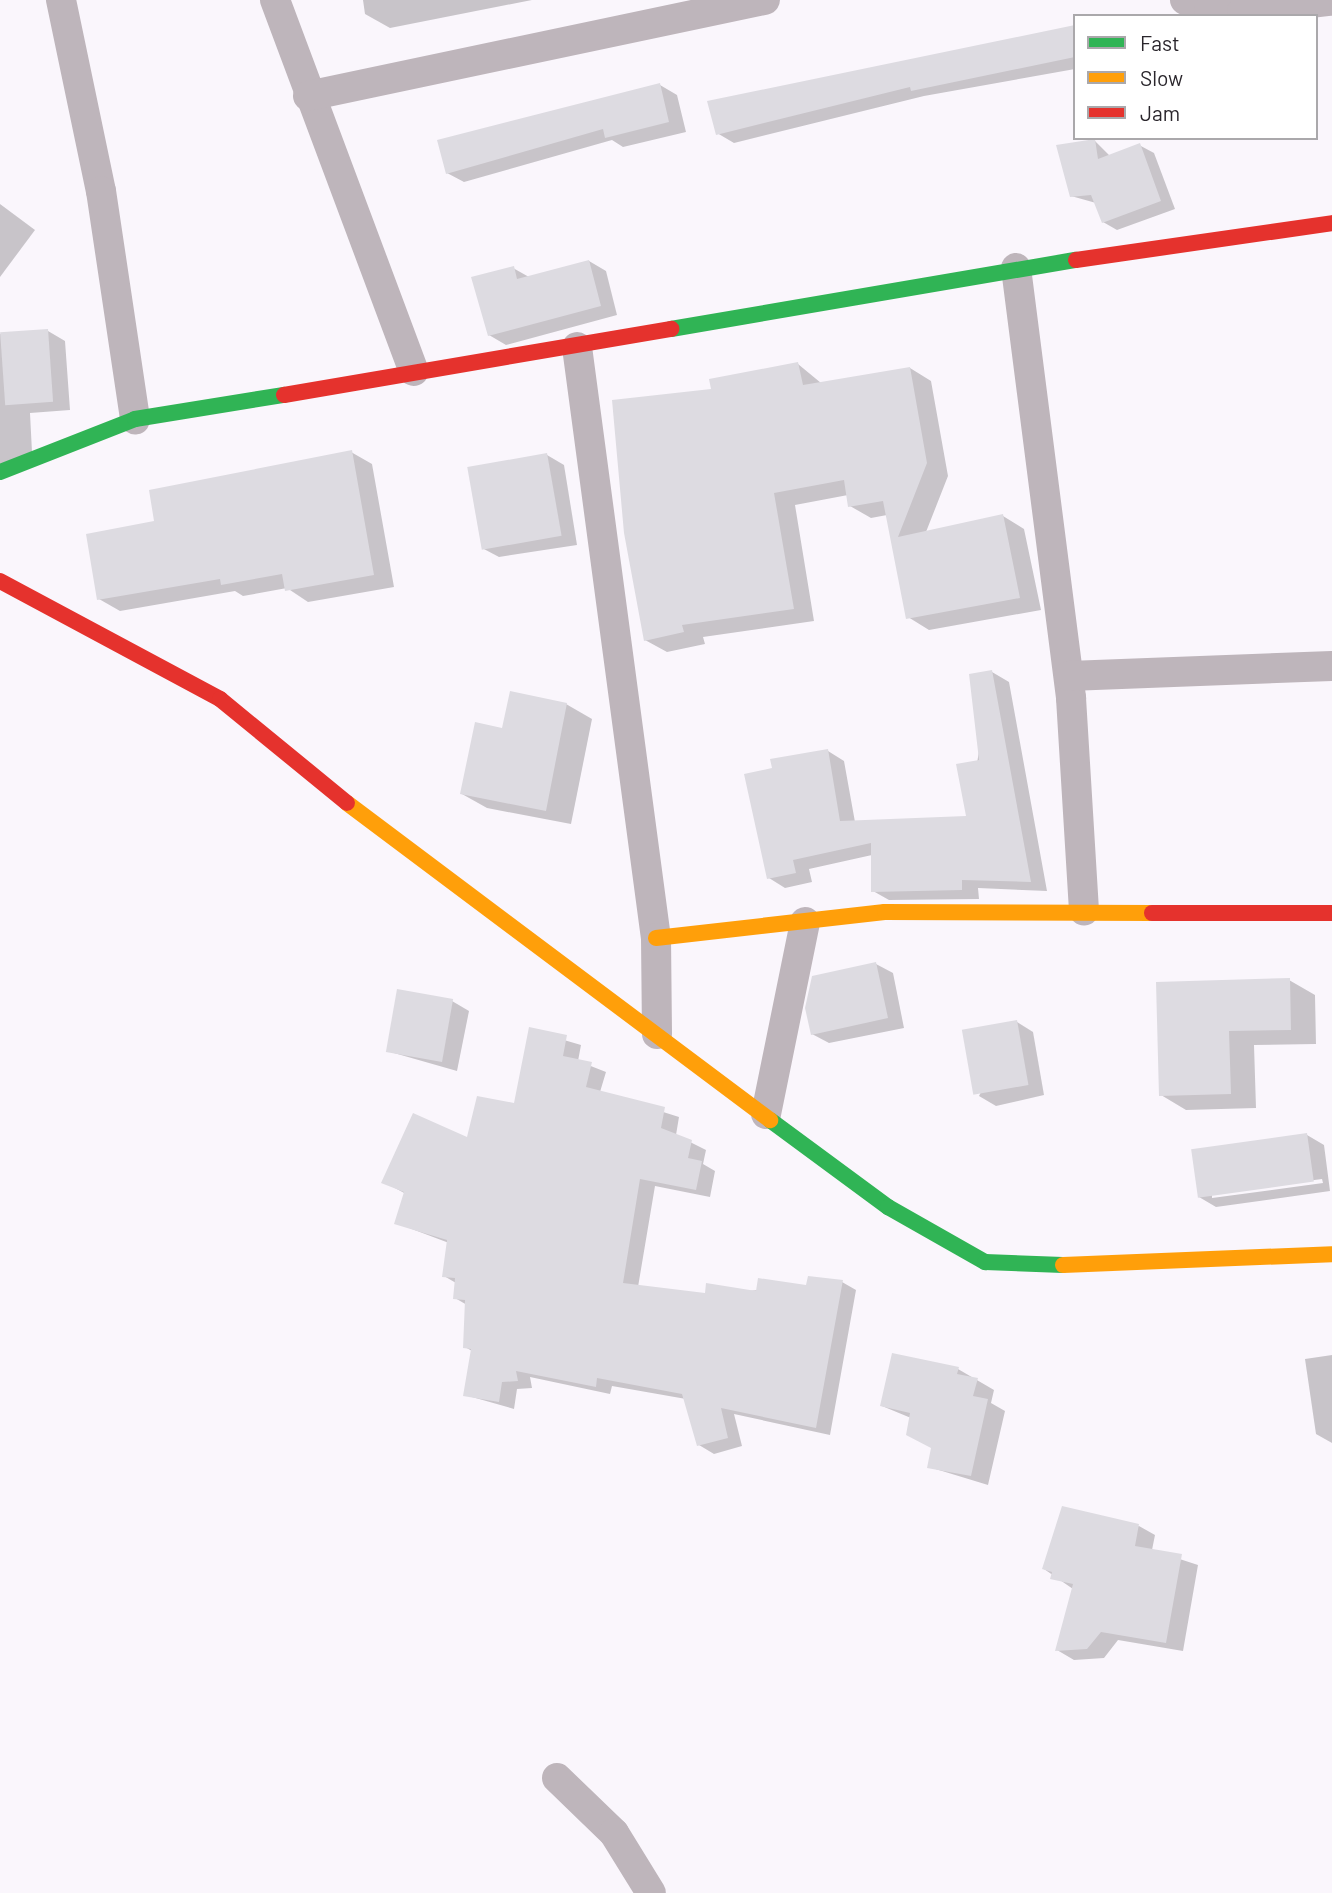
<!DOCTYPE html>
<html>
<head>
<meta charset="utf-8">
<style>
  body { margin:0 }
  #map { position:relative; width:1332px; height:1893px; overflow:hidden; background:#faf6fc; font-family:Barlow,sans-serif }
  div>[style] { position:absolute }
  .shadow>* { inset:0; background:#0003 }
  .building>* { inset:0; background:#dddbe1; transform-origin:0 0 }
  .street>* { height:30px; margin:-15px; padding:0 15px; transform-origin:15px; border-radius:15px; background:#beb5bb }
  .fast>* { height:16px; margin:-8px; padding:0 8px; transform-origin:8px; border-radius:8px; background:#30b455 }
  .slow>* { height:16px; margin:-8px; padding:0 8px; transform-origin:8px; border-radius:8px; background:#ff9f0a }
  .jam>* { height:16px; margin:-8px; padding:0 8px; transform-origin:8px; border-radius:8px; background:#e5322d }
  span { translate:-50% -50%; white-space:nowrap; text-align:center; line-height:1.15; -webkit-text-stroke:7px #fff; paint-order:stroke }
  .legend { position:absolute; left:1073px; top:14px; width:245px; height:126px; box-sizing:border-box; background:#fff; border:2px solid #aaa8ab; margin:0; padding:9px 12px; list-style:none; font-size:21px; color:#2a262c }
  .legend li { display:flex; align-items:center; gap:14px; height:35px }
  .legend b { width:35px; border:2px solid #aaa8ab }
</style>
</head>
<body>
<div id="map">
  <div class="shadow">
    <div style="clip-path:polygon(363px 0,532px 0,390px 28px,365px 14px)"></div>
    <div style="clip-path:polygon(1075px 27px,1075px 69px,924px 96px,734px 143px,717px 133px)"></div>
    <div style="clip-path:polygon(660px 85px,677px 95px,686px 132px,623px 147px,612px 140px,464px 182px,447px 173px)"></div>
    <div style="clip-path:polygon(1095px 141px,1110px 156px,1139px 145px,1154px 153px,1175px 209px,1117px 230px,1103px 222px,1096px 203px,1071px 196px)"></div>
    <div style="clip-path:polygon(0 204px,35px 230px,0 277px)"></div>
    <div style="clip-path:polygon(589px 261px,606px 271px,617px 315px,506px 345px,489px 335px,513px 268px,529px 277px)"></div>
    <div style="clip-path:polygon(48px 331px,65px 341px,70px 410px,30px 413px,32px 452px,0 471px,0 334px)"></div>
    <div style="clip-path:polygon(798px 364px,821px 383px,910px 368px,931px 381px,948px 476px,926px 532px,1003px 516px,1024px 529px,1041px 610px,929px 630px,908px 617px,887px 515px,871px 518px,850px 506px,848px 495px,795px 505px,814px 621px,703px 637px,705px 644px,667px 652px,645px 640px,713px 391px)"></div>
    <div style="clip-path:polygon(351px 452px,372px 464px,394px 587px,308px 602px,287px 588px,243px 596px,235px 591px,120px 611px,99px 599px,156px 523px)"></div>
    <div style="clip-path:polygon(547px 455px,564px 465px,577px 545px,499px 557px,482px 548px)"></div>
    <div style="clip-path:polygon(992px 672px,1009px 682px,1047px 891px,978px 888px,979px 899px,889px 900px,873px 891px,872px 855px,809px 869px,812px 882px,785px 888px,769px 878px,774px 770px,828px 751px,844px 761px,855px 822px,968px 818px)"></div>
    <div style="clip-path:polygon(566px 704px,592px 719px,571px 824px,487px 808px,462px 794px,504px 730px)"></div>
    <div style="clip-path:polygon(876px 964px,893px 973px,904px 1028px,829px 1043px,812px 1034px)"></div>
    <div style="clip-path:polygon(1289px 980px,1315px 995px,1316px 1044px,1254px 1045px,1256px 1108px,1186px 1110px,1161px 1095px,1158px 984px)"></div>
    <div style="clip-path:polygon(452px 1001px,469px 1011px,457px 1071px,387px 1051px)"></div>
    <div style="clip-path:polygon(1017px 1022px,1033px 1032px,1044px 1095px,996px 1106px,979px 1096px)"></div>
    <div style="clip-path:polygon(530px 1030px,581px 1045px,578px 1061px,606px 1072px,600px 1092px,679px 1117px,676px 1135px,706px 1150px,703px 1164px,715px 1171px,710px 1197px,655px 1186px,638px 1287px,706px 1295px,842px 1282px,856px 1290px,830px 1435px,734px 1414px,742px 1446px,714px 1454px,699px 1445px,686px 1399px,612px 1386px,610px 1394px,530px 1377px,532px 1388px,517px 1389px,514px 1409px,465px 1395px,472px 1351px,465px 1347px,467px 1305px,455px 1298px,456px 1283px,444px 1276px,449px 1243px,396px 1223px,406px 1194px,384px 1182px,469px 1139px,515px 1106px)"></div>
    <div style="clip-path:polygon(evenodd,1307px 1135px,1324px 1145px,1330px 1191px,1216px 1207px,1199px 1197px,1307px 1135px,1322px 1179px,1323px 1183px,1212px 1198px,1212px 1194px,1322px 1179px)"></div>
    <div style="clip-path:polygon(1332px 1355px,1332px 1443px,1316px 1434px,1305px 1359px)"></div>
    <div style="clip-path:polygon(958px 1369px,994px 1390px,991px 1403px,1005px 1411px,988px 1485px,929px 1467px,933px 1448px,911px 1418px,882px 1406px)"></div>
    <div style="clip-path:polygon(1139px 1526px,1155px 1535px,1152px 1550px,1198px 1565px,1183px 1651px,1118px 1640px,1104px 1658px,1074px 1660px,1057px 1650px,1073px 1589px,1044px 1569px)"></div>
  </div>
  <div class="building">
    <div style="clip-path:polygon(1075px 25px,1075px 57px,911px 91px,910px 87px,716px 135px,707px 101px)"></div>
    <div style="clip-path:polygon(660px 83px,669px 122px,605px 138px,603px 129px,446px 174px,437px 140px)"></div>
    <div style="clip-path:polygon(1095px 139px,1098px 159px,1140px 143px,1161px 201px,1102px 223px,1091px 195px,1070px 197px,1056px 145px)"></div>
    <div style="clip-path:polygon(589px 260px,601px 306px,488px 336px,471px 277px,514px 266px,517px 279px)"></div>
    <div style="left:48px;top:329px;width:73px;height:48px;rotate:86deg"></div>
    <div style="clip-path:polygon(798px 362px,803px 385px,910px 367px,927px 463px,898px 537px,1003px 514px,1020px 598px,906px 619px,883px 501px,848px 507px,844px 480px,774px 493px,794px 609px,682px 625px,684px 632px,644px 641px,624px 533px,612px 400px,711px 389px,709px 379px)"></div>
    <div style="clip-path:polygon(352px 450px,374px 575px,285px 591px,282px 574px,221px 585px,220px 579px,97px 600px,86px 534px,154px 521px,149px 490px)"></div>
    <div style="left:547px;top:453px;width:84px;height:81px;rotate:80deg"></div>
    <div style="clip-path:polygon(992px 670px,1031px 882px,962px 880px,962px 890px,871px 892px,871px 843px,793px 860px,796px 873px,767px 879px,744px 774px,772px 768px,770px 759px,828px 749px,840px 821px,966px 816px,956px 764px,979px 760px,969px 674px)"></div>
    <div style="clip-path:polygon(510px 691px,567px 703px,546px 811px,460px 794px,475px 722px,502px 728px)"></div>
    <div style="clip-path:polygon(876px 962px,888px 1018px,811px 1035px,805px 1008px,812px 976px)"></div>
    <div style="clip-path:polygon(1290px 978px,1291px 1030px,1229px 1031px,1231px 1094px,1159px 1096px,1156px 982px)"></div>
    <div style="left:397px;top:989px;width:57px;height:64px;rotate:10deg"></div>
    <div style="left:1017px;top:1020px;width:66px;height:56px;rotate:80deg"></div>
    <div style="clip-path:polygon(529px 1027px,567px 1035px,563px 1056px,592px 1062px,586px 1087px,665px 1107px,661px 1128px,692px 1140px,688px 1158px,702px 1161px,696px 1190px,640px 1179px,623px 1283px,705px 1293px,706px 1283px,756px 1291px,758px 1278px,806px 1285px,808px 1276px,843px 1280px,816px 1428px,721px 1408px,728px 1438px,697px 1446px,682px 1394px,597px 1378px,596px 1387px,516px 1371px,518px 1381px,502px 1382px,499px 1402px,463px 1396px,471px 1349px,463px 1348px,465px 1300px,453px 1299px,455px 1278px,442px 1277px,447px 1240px,394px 1224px,404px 1192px,381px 1183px,413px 1113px,467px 1137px,477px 1096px,514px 1103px)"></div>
    <div style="left:1307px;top:1133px;width:49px;height:117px;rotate:82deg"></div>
    <div style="clip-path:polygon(892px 1353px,959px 1367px,957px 1374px,978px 1378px,973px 1396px,988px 1399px,971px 1476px,927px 1468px,931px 1448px,906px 1435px,910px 1413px,880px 1406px)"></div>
    <div style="clip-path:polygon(1062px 1506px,1139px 1524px,1135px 1546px,1182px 1554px,1166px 1643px,1101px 1632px,1087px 1649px,1055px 1651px,1073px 1584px,1050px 1579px,1052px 1572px,1042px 1569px)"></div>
  </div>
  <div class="street">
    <div style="left:61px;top:0;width:195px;rotate:78.2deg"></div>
    <div style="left:101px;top:191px;width:231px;rotate:81.5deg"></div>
    <div style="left:275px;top:0;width:396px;rotate:69.5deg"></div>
    <div style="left:1185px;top:0;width:26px;rotate:23deg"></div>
    <div style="left:1209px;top:10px;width:33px;rotate:2deg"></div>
    <div style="left:1242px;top:11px;width:88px;rotate:-6.6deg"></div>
    <div style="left:308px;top:96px;width:467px;rotate:-11.9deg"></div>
    <div style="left:1016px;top:268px;width:434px;rotate:82.7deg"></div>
    <div style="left:1071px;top:698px;width:213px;rotate:86.5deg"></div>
    <div style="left:577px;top:347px;width:596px;rotate:82.39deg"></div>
    <div style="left:656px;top:938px;width:96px;rotate:89.4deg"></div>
    <div style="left:1069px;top:676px;width:263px;rotate:-2.2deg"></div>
    <div style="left:766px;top:1114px;width:196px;rotate:-78.5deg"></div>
    <div style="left:557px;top:1778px;width:79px;rotate:44deg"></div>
    <div style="left:614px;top:1833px;width:70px;rotate:58.3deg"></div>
  </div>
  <div class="fast">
    <div style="left:671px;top:329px;width:411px;rotate:-9.7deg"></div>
    <div style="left:0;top:472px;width:145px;rotate:-21.4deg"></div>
    <div style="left:135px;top:419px;width:151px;rotate:-9.2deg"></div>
    <div style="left:770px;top:1120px;width:147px;rotate:36.4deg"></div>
    <div style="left:888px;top:1207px;width:112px;rotate:29.6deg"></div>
    <div style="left:985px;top:1262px;width:78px;rotate:2.2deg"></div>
  </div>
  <div class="slow">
    <div style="left:347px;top:803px;width:529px;rotate:36.85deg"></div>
    <div style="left:656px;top:938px;width:230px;rotate:-6.5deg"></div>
    <div style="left:885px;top:912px;width:267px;rotate:0.2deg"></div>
    <div style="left:1063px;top:1265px;width:269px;rotate:-2.3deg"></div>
  </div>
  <div class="jam">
    <div style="left:1076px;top:260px;width:259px;rotate:-8.2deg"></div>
    <div style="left:284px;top:395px;width:393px;rotate:-9.7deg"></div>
    <div style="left:0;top:581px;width:250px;rotate:28.2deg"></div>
    <div style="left:220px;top:699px;width:164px;rotate:39.3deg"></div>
    <div style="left:1152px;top:913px;width:180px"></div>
  </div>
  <ul class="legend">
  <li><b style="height:9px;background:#30b455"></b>Fast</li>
  <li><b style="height:9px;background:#ff9f0a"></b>Slow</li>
  <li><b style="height:9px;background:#e5322d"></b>Jam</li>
  </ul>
</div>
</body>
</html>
